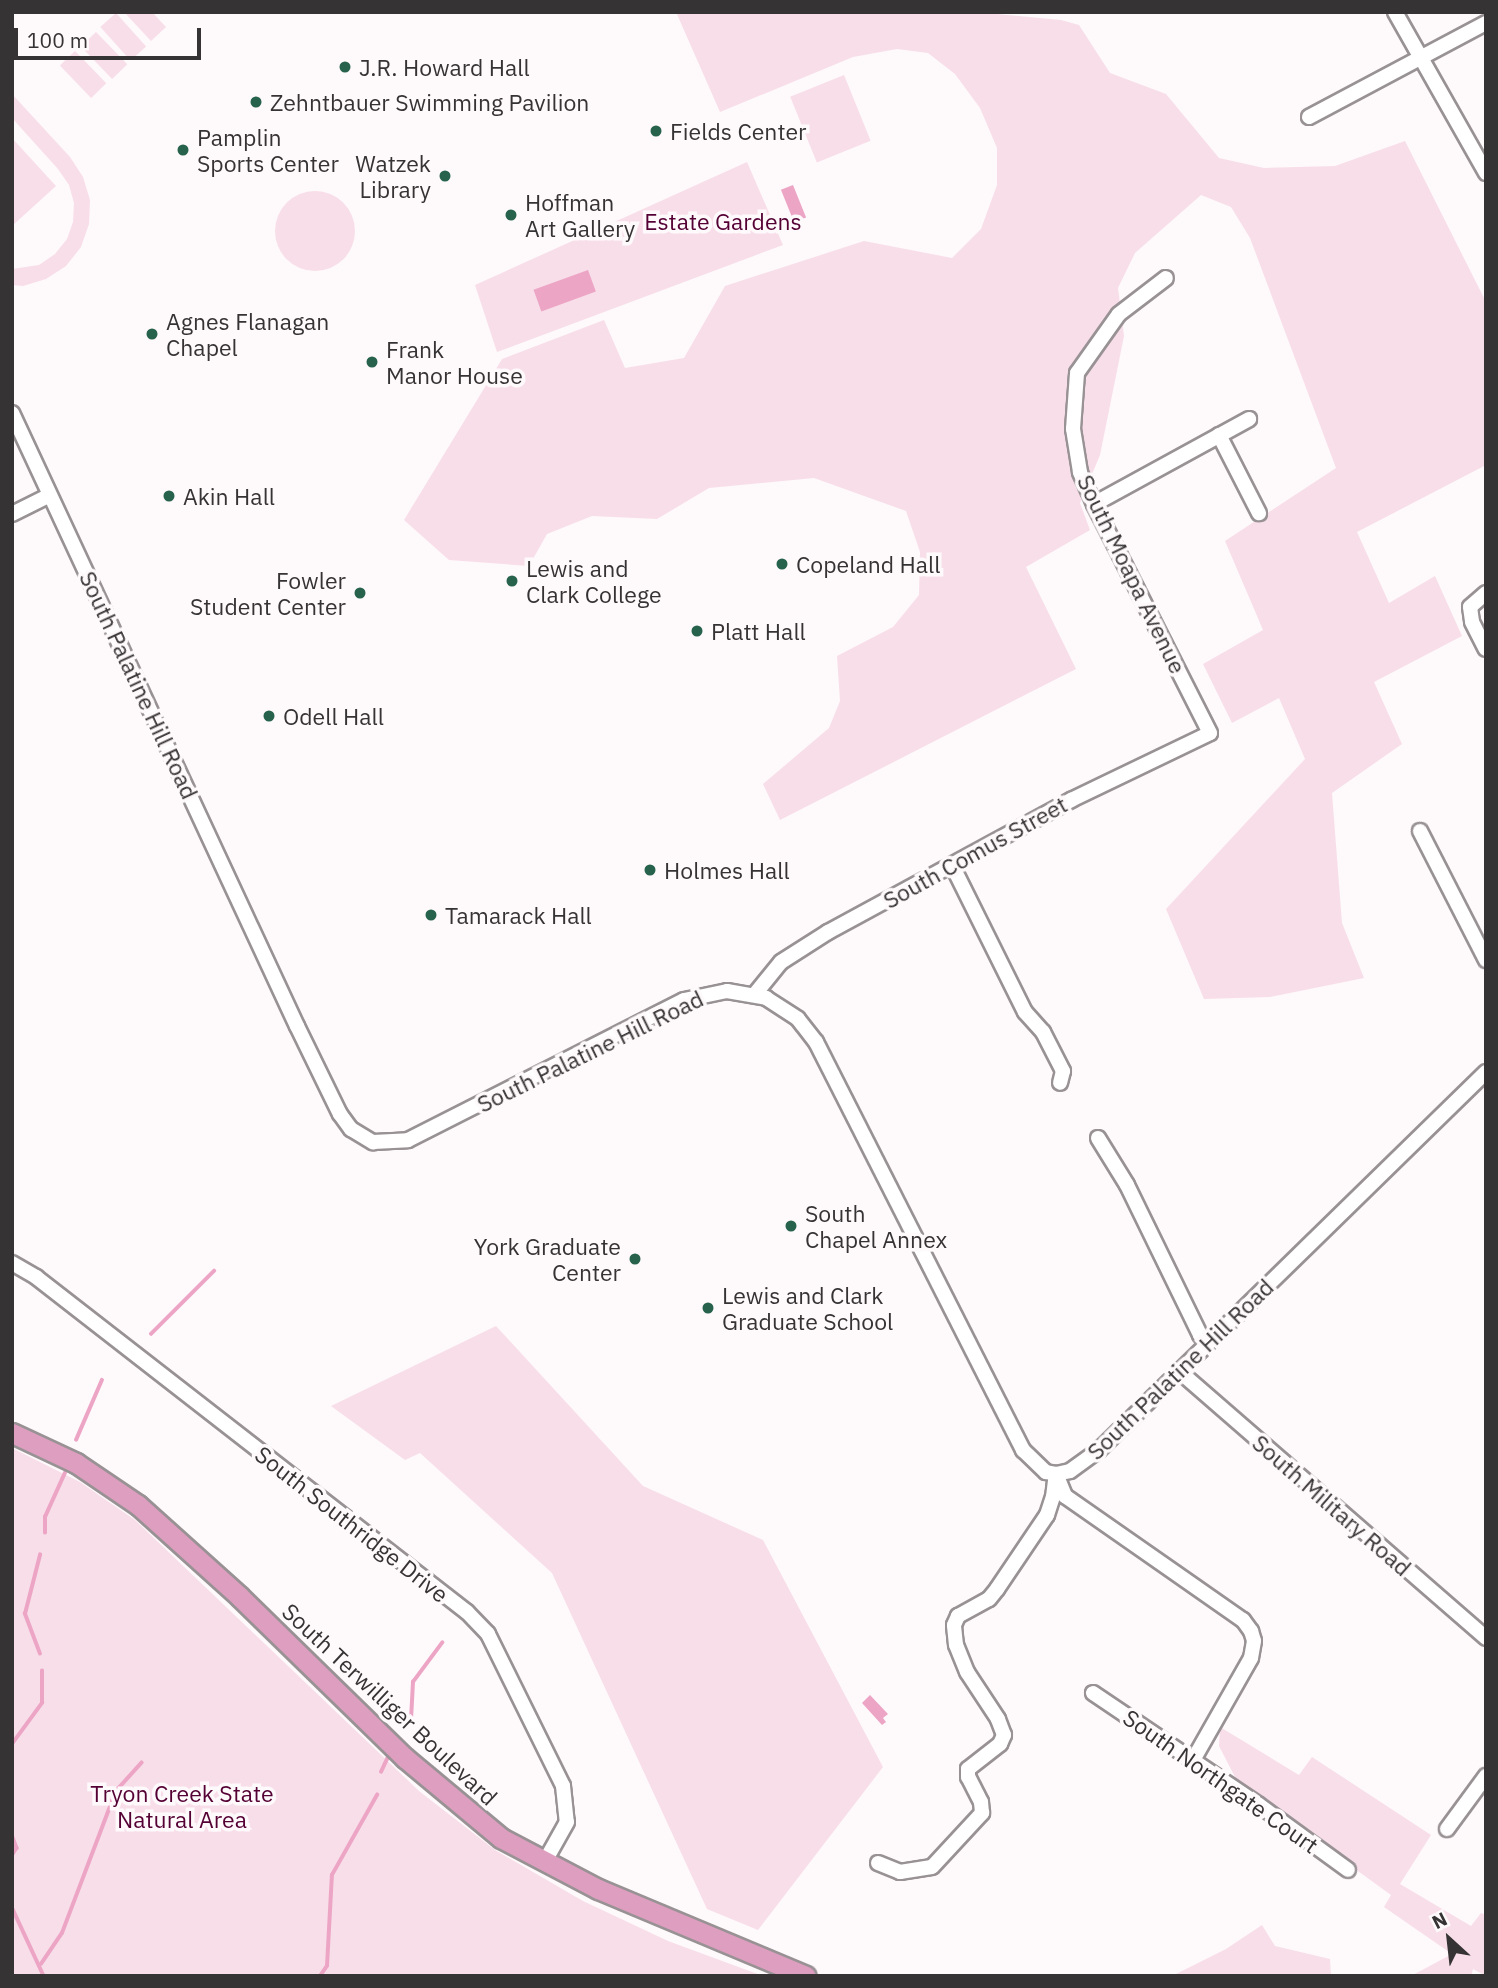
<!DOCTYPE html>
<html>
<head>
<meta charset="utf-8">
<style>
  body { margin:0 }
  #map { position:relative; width:1498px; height:1988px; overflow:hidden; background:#fef9fb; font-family:"IBM Plex Sans",sans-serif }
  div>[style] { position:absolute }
  .green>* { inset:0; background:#f8dee9; transform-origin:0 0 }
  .round { border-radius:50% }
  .water>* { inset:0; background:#eda5c6; transform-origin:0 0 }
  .stream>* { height:3.5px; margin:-1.75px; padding:0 1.75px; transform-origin:1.75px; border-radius:1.75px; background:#eda5c6 }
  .roads { filter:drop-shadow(2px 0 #999295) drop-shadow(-2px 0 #999295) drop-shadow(0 2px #999295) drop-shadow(0 -2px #999295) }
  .minor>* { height:14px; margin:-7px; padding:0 7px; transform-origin:7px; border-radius:7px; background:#fff }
  .major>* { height:19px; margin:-9.5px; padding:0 9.5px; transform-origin:9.5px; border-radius:9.5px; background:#de9ebf }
  .dots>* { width:19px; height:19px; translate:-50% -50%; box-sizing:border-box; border:4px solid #fef9fb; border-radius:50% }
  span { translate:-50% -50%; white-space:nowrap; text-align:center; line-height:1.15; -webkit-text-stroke:7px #fef9fb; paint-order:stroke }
  .poi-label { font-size:23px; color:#363334 }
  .left { translate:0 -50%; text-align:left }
  .right { translate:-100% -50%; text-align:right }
  .park-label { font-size:23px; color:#540034 }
  .street-label { font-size:23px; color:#363334 }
  .frame { position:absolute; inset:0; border:14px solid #363334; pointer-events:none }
  .north { position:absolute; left:1414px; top:1904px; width:70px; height:70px; -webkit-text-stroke:5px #fef9fb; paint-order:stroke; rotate:333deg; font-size:19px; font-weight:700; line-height:28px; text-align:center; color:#363334 }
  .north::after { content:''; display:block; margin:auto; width:24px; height:32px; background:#363334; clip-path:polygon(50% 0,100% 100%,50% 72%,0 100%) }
  .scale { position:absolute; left:14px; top:28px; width:187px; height:32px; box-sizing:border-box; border:4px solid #363334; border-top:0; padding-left:9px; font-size:21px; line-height:24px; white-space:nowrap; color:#363334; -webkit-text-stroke:5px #fef9fb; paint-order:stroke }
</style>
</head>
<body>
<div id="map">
  <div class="green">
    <div style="clip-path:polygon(124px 12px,152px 12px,166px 27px,151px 41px)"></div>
    <div style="clip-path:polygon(676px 12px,976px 12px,1061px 20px,1079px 25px,1110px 73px,1166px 94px,1219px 158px,1264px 168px,1335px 166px,1405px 141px,1486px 302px,1486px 465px,1357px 532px,1389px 603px,1435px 576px,1462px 636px,1374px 682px,1402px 744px,1332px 793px,1342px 923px,1364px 978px,1270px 997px,1204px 999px,1166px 909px,1305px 759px,1279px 698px,1232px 723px,1203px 664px,1263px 630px,1225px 541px,1336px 468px,1250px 238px,1231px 207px,1201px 195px,1135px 253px,1118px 288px,1124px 336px,1100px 455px,1080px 503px,1090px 530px,1026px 567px,1076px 669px,780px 820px,763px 784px,829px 728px,840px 701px,837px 656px,893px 627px,919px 595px,920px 552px,906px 511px,814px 478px,709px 488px,657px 519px,592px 516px,547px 534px,529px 566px,449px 560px,404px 520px,502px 359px,604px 320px,625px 368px,684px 358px,725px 286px,864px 241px,952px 258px,981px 229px,997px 185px,997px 148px,980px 108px,955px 74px,928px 53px,897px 49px,853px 57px,720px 112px)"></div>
    <div style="left:116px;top:13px;width:45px;height:21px;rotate:48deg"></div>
    <div style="left:96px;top:32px;width:45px;height:21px;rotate:46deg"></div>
    <div style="left:75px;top:51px;width:45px;height:21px;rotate:46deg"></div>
    <div style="left:844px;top:75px;width:71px;height:58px;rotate:68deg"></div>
    <div style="clip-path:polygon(12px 94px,70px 157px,83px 177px,90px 200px,89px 224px,81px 247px,66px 266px,46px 279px,23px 286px,12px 285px,12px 269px,39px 265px,55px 254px,67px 239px,73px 222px,74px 203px,69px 185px,58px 169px,12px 118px)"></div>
    <div style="clip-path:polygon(12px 138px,56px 186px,12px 226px)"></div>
    <div style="clip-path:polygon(747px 162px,783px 245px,497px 352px,475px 285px)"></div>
    <div class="round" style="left:275px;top:191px;width:80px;height:80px"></div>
    <div style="clip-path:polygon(496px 1326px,643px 1486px,763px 1540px,883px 1767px,758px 1930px,707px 1909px,552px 1573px,420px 1453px,405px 1460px,331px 1406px)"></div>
    <div style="clip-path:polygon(12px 1448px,80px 1482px,135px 1520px,419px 1791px,495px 1850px,583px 1901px,668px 1941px,763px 1976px,12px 1976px)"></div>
    <div style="clip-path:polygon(1220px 1727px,1299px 1775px,1312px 1757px,1431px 1835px,1400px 1884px,1471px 1926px,1481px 1913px,1486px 1915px,1486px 1976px,1473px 1969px,1471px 1976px,1411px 1976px,1452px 1954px,1384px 1907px,1391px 1895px,1253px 1795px,1235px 1777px,1219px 1746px)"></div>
    <div style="clip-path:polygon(1262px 1925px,1275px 1946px,1330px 1959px,1331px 1976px,1172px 1976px,1226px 1949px)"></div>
  </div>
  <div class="water">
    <div style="left:793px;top:185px;width:35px;height:13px;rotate:68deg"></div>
    <div style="left:588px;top:270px;width:23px;height:58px;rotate:70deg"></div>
    <div style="clip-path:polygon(870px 1695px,888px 1714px,883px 1718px,886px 1722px,882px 1725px,862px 1703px)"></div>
  </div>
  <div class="stream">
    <div style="left:151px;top:1334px;width:89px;rotate:-45deg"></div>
    <div style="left:76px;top:1440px;width:65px;rotate:-66.6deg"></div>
    <div style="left:45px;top:1533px;width:16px;rotate:-90deg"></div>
    <div style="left:45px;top:1517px;width:48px;rotate:-65.6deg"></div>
    <div style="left:40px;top:1654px;width:43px;rotate:-110.6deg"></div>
    <div style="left:25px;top:1614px;width:61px;rotate:-75.7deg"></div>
    <div style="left:411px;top:1720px;width:38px;rotate:-87deg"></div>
    <div style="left:413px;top:1682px;width:49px;rotate:-53.4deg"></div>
    <div style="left:12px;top:1744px;width:51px;rotate:-53.8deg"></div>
    <div style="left:42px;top:1703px;width:32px;rotate:-90deg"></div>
    <div style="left:381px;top:1772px;width:21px;rotate:-65deg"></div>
    <div style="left:12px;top:1835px;width:14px;rotate:69deg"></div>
    <div style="left:17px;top:1848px;width:9px;rotate:122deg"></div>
    <div style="left:12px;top:1907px;width:76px;rotate:65.1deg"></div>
    <div style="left:41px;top:1964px;width:37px;rotate:-56deg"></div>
    <div style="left:62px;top:1933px;width:152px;rotate:-69.2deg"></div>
    <div style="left:116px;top:1791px;width:38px;rotate:-48deg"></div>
    <div style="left:320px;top:1976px;width:12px;rotate:-55deg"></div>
    <div style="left:327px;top:1966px;width:91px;rotate:-86.9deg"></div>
    <div style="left:332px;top:1875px;width:92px;rotate:-60.6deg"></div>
  </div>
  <div class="roads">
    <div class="minor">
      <div style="left:1395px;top:12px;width:185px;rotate:60.5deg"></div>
      <div style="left:1309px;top:117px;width:200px;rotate:-28deg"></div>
      <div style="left:12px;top:413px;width:676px;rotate:65.07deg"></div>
      <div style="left:297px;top:1026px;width:98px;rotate:64deg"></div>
      <div style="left:340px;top:1114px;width:19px;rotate:54deg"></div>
      <div style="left:351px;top:1129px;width:26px;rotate:31deg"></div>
      <div style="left:373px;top:1142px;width:35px;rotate:-3deg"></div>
      <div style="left:408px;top:1140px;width:309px;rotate:-26.9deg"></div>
      <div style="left:684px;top:1000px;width:44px;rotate:-11.8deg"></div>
      <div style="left:727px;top:991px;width:40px;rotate:10deg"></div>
      <div style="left:766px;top:998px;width:38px;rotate:33deg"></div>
      <div style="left:798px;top:1019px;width:29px;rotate:52deg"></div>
      <div style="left:816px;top:1042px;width:458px;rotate:63.1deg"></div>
      <div style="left:1023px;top:1450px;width:32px;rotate:44deg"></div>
      <div style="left:1046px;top:1472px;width:10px;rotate:11deg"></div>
      <div style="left:1056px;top:1474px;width:14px;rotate:-12deg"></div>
      <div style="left:1070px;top:1471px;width:36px;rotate:-36deg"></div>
      <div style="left:1099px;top:1450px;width:541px;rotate:-44.33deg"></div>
      <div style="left:1219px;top:435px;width:88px;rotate:62.9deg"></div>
      <div style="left:1094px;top:504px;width:177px;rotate:-28.7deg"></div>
      <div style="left:12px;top:514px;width:42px;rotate:-26.6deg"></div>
      <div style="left:1486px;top:593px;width:21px;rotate:139deg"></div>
      <div style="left:1470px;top:607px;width:15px;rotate:82deg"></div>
      <div style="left:1472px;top:622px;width:30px;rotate:63deg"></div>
      <div style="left:1420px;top:831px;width:145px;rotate:62.9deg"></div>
      <div style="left:952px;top:865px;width:164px;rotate:63.6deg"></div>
      <div style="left:1025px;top:1012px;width:27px;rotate:48deg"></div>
      <div style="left:1043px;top:1032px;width:44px;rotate:62.9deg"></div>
      <div style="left:1063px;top:1071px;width:12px;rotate:104deg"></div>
      <div style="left:755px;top:994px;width:41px;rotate:-50.9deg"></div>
      <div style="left:781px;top:962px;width:56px;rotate:-32.6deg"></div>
      <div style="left:828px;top:932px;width:277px;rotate:-28.5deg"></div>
      <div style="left:1071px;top:800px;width:154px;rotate:-25.7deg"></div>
      <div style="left:1210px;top:733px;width:257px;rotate:-116.9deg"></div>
      <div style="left:1094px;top:504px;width:35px;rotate:-114deg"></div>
      <div style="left:1080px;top:472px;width:44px;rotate:-99.2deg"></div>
      <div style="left:1073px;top:429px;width:56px;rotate:-85.9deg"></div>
      <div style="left:1077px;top:373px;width:72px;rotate:-54.6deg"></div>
      <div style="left:1119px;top:314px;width:59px;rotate:-37.5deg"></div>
      <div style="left:1098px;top:1138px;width:55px;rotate:58.3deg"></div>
      <div style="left:1127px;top:1185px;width:167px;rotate:64deg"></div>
      <div style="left:1200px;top:1335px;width:11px;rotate:49deg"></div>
      <div style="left:12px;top:1263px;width:28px;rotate:30deg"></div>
      <div style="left:36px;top:1277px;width:546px;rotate:37.86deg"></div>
      <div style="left:467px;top:1612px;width:30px;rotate:46deg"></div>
      <div style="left:488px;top:1634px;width:169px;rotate:63.7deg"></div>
      <div style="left:563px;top:1786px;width:36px;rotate:84deg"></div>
      <div style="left:567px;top:1822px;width:47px;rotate:119.3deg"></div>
      <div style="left:1179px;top:1371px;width:407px;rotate:41deg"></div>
      <div style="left:1057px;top:1476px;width:22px;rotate:68deg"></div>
      <div style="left:1065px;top:1496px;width:217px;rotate:34.9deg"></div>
      <div style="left:1243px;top:1620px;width:14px;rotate:54deg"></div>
      <div style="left:1251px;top:1631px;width:10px;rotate:73deg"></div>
      <div style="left:1254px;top:1641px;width:17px;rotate:100deg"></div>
      <div style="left:1251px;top:1658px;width:117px;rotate:119.6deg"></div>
      <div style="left:1093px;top:1693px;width:200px;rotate:34deg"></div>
      <div style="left:1259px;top:1805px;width:110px;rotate:36.1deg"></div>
      <div style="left:1447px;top:1829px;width:66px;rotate:-53.7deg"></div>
      <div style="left:878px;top:1863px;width:24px;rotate:22deg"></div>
      <div style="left:900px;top:1872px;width:32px;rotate:-9deg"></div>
      <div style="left:932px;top:1867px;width:74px;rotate:-47.2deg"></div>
      <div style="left:982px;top:1813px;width:11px;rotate:-95deg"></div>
      <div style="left:981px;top:1802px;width:28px;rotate:-117deg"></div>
      <div style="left:968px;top:1777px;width:8px;rotate:-90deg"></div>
      <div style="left:968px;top:1769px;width:41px;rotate:-38deg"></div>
      <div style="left:1000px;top:1744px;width:10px;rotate:-66deg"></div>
      <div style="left:1004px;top:1735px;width:17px;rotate:-111deg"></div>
      <div style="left:998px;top:1719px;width:56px;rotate:-123.4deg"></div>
      <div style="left:967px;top:1672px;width:29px;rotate:-112deg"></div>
      <div style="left:956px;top:1645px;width:20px;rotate:-96deg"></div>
      <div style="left:954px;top:1625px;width:10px;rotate:-66deg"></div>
      <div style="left:958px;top:1616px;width:35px;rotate:-29deg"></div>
      <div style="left:989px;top:1599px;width:13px;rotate:-51deg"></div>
      <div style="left:997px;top:1589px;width:89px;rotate:-56deg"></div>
      <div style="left:1047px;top:1515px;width:19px;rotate:-72deg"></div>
      <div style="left:1053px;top:1497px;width:23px;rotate:-83deg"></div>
    </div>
    <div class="major">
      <div style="left:12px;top:1433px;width:71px;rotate:25.1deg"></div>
      <div style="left:76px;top:1463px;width:75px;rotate:34.1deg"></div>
      <div style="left:138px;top:1505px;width:137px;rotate:42deg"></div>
      <div style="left:240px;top:1597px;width:231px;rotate:44.3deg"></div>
      <div style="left:405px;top:1758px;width:125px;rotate:39.8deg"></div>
      <div style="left:501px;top:1838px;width:110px;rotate:27.7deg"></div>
      <div style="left:598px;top:1889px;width:225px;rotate:22.7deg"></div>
    </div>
  </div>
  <div class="dots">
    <div style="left:345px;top:67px;background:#27624c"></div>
    <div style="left:256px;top:102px;background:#27624c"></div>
    <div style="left:656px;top:131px;background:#27624c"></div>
    <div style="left:183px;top:150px;background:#27624c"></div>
    <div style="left:445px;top:176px;background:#27624c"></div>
    <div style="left:511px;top:215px;background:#27624c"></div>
    <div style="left:152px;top:334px;background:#27624c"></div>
    <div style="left:372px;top:362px;background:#27624c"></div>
    <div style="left:169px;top:496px;background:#27624c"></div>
    <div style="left:782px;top:564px;background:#27624c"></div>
    <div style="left:512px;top:581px;background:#27624c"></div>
    <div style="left:360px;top:593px;background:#27624c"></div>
    <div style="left:697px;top:631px;background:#27624c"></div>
    <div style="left:269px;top:716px;background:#27624c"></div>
    <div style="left:650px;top:870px;background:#27624c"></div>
    <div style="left:431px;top:915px;background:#27624c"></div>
    <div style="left:791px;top:1226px;background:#27624c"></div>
    <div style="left:635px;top:1259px;background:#27624c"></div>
    <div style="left:708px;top:1308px;background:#27624c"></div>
  </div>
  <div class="poi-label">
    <span class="left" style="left:359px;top:67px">J.R. Howard Hall</span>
    <span class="left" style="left:270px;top:102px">Zehntbauer Swimming Pavilion</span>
    <span class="left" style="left:670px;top:131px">Fields Center</span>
    <span class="left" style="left:197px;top:150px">Pamplin<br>Sports Center</span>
    <span class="right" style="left:431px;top:176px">Watzek<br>Library</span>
    <span class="left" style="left:525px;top:215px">Hoffman<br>Art Gallery</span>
    <span class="left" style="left:166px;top:334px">Agnes Flanagan<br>Chapel</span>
    <span class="left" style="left:386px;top:362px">Frank<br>Manor House</span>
    <span class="left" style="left:183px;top:496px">Akin Hall</span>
    <span class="left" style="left:796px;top:564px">Copeland Hall</span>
    <span class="left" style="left:526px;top:581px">Lewis and<br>Clark College</span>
    <span class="right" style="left:346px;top:593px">Fowler<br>Student Center</span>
    <span class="left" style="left:711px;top:631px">Platt Hall</span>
    <span class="left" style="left:283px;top:716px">Odell Hall</span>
    <span class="left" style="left:664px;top:870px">Holmes Hall</span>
    <span class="left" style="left:445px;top:915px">Tamarack Hall</span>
    <span class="left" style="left:805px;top:1226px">South<br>Chapel Annex</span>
    <span class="right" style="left:621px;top:1259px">York Graduate<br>Center</span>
    <span class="left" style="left:722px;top:1308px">Lewis and Clark<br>Graduate School</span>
  </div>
  <div class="park-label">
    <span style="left:723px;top:221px">Estate Gardens</span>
    <span style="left:182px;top:1806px">Tryon Creek State<br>Natural Area</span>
  </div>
  <div class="street-label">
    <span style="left:1132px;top:574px;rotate:64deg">South Moapa Avenue</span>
    <span style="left:139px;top:685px;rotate:65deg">South Palatine Hill Road</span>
    <span style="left:975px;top:852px;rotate:-29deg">South Comus Street</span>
    <span style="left:590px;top:1051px;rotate:-26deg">South Palatine Hill Road</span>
    <span style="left:1180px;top:1369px;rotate:-44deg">South Palatine Hill Road</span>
    <span style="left:1332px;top:1505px;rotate:41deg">South Military Road</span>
    <span style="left:352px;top:1524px;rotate:38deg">South Southridge Drive</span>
    <span style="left:390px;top:1704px;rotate:43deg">South Terwilliger Boulevard</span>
    <span style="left:1221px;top:1781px;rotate:35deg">South Northgate Court</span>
  </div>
  <div class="frame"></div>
  <div class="north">N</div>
  <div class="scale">100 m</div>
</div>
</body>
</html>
